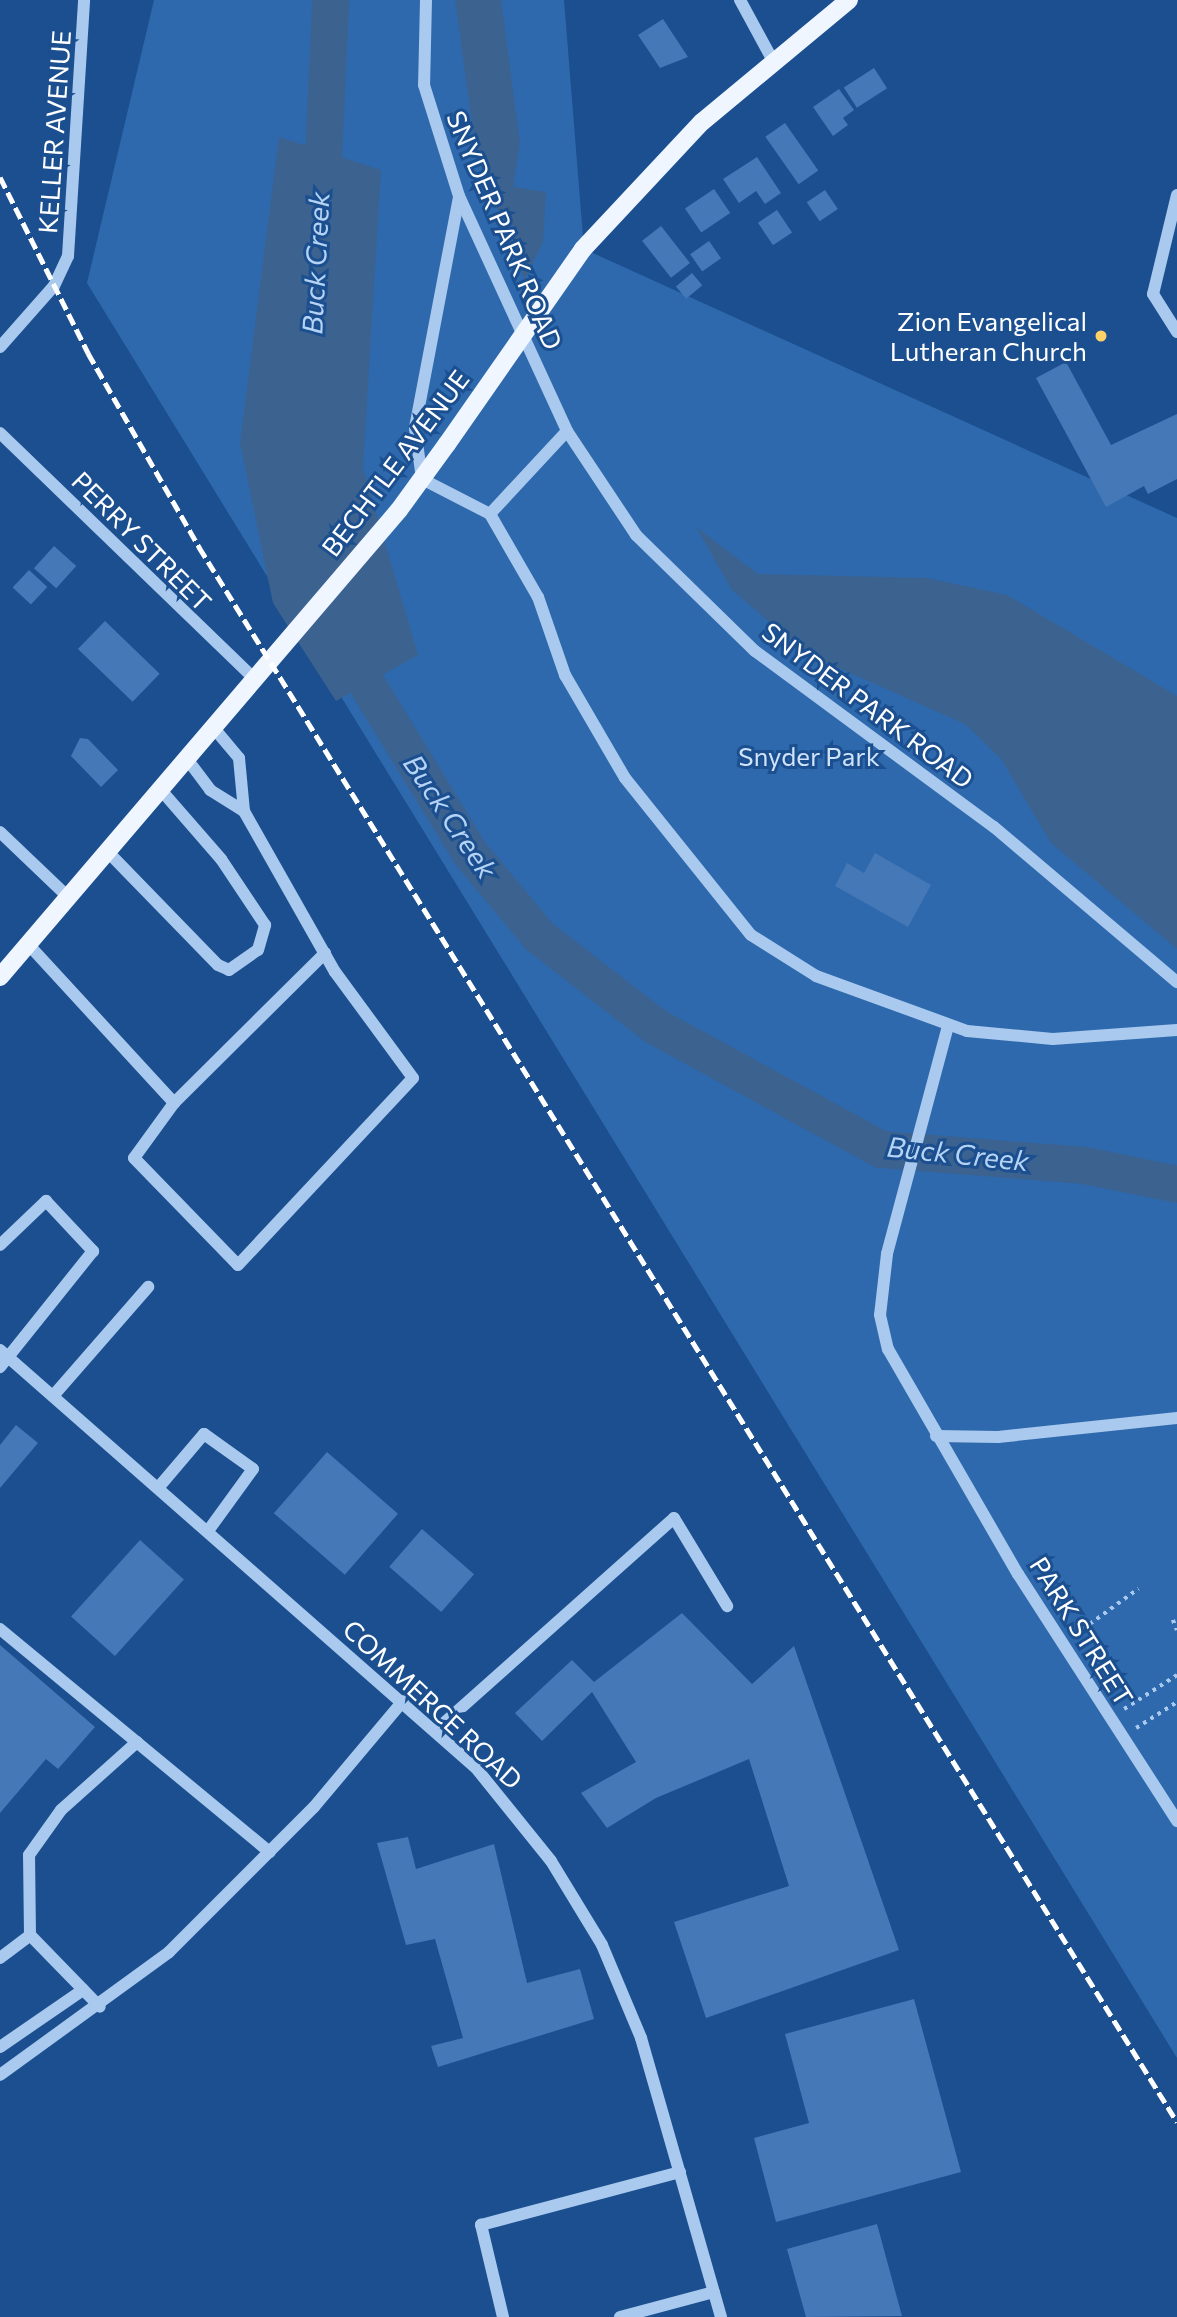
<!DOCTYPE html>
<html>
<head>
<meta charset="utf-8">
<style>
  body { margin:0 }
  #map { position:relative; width:1177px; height:2317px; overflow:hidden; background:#1b4f8f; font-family:Commissioner,sans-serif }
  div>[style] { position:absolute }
  .green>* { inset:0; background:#2e69ad }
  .water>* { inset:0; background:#3c6290 }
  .river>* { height:37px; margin:-18.5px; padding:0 18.5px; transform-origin:18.5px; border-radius:18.5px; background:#3c6290 }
  .building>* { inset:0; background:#4478b7; transform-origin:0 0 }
  .path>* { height:3.5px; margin-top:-1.75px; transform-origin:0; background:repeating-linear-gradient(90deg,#a9c9ee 0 3.5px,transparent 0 8.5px) }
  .minor>* { height:12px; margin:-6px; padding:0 6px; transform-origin:6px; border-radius:6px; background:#a9c9ee }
  .major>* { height:18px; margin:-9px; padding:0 9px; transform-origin:9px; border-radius:9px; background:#f0f6ff }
  .rail>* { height:5px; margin-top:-2.5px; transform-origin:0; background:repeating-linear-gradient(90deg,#fff 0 12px,transparent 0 17px) }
  .major-bridge>* { height:18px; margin:-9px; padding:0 9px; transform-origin:9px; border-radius:9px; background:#f0f6ff }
  .dots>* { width:19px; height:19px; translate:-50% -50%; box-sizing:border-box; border:4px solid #1b4f8f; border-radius:50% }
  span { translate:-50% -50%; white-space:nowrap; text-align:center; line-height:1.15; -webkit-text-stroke:6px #1b4f8f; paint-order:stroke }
  .street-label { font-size:26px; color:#fff }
  .poi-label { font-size:26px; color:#fff }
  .right { translate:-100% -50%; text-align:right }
  .park-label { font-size:26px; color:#cfe3fa }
  .water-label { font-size:28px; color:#b5d3f5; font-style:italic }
</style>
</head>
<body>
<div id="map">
  <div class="green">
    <div style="clip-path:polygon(154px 0,564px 0,584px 249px,1177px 518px,1177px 2058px,87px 283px)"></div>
  </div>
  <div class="water">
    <div style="clip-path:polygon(455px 0,501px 0,520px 143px,513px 187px,546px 192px,543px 242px,525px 280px,476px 152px)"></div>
    <div style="clip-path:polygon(279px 137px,381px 170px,363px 468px,418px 655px,336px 701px,273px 603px,240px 443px)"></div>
    <div style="clip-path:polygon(696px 527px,758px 574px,927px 578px,1007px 595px,1177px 696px,1177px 949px,1051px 843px,1001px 759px,965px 724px,805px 653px,732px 590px)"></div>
  </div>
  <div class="river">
    <div style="left:321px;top:202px;width:202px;rotate:-87.4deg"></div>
    <div style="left:348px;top:638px;width:28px;rotate:75deg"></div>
    <div style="left:355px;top:665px;width:219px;rotate:58.6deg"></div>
    <div style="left:469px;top:852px;width:109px;rotate:50.2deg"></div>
    <div style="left:539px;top:936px;width:147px;rotate:37.8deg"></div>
    <div style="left:655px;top:1026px;width:257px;rotate:28.6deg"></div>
    <div style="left:881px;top:1149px;width:204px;rotate:4.5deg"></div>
    <div style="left:1084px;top:1165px;width:95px;rotate:11.5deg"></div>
  </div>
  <div class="building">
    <div style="clip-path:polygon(663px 19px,688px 57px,660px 68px,638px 35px)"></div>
    <div style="left:874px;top:68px;width:24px;height:36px;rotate:57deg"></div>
    <div style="clip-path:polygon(839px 89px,854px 110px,843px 118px,848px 125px,833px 136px,813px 107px)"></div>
    <div style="left:785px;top:123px;width:58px;height:24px;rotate:55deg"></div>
    <div style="clip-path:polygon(757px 157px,781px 193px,765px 204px,756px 191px,739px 203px,723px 179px)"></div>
    <div style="left:714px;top:189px;width:29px;height:35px;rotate:56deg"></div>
    <div style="left:825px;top:190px;width:23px;height:22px;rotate:56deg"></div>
    <div style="left:777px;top:210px;width:27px;height:23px;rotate:56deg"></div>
    <div style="left:661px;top:226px;width:47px;height:24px;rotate:52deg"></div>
    <div style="left:709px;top:241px;width:21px;height:23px;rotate:55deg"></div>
    <div style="left:692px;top:273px;width:16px;height:21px;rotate:50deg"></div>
    <div style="clip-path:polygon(1066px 362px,1111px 445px,1177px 414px,1177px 479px,1148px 494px,1144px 486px,1106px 507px,1036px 378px)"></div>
    <div style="left:54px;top:546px;width:30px;height:30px;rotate:42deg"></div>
    <div style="left:29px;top:570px;width:25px;height:24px;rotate:43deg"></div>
    <div style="left:105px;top:621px;width:76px;height:39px;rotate:44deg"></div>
    <div style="clip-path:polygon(80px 738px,88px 739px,118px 770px,101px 787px,71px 756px)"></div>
    <div style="clip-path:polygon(875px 853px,931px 885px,908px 927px,835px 886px,847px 863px,864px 873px)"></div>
    <div style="clip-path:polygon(16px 1425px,38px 1443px,0 1488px,0 1445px)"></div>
    <div style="left:327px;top:1452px;width:94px;height:81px;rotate:41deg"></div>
    <div style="left:422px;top:1529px;width:69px;height:50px;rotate:41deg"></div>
    <div style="left:140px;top:1540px;width:59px;height:103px;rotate:42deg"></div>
    <div style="clip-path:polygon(682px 1613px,752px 1684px,794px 1646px,899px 1950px,706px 2018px,674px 1922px,789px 1886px,749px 1759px,656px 1798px,607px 1828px,581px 1793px,636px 1762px,592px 1692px,542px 1741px,515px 1713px,572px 1660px,594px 1682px)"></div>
    <div style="clip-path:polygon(0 1645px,95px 1727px,58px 1769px,46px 1759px,0 1813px)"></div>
    <div style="clip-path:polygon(408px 1837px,416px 1869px,494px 1844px,527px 1983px,580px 1969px,594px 2019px,438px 2067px,431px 2046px,463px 2038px,435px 1939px,406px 1945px,377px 1843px)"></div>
    <div style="clip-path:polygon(914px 1999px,961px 2172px,776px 2222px,754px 2138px,809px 2123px,785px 2034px)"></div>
    <div style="clip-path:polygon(877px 2224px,902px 2316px,806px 2317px,787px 2249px)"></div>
  </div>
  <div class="path">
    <div style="left:1173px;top:1620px;width:11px;rotate:68deg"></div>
    <div style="left:1076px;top:1634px;width:77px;rotate:-36deg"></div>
    <div style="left:1124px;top:1709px;width:63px;rotate:-32.7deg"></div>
    <div style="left:1136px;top:1728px;width:49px;rotate:-32.4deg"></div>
  </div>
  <div class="minor">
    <div style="left:426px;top:0;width:85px;rotate:91.3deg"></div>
    <div style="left:424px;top:85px;width:116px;rotate:72.5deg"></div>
    <div style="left:459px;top:196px;width:259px;rotate:65.3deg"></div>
    <div style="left:567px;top:431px;width:125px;rotate:56.4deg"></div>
    <div style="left:636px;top:535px;width:166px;rotate:44.3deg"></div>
    <div style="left:755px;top:651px;width:297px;rotate:36.4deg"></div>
    <div style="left:994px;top:827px;width:240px;rotate:40.3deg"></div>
    <div style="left:740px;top:0;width:67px;rotate:61.5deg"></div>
    <div style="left:1177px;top:195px;width:102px;rotate:103.6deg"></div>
    <div style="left:1153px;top:294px;width:45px;rotate:57.7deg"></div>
    <div style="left:459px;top:197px;width:235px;rotate:100.8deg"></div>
    <div style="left:415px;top:428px;width:51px;rotate:82.2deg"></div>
    <div style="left:422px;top:479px;width:76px;rotate:27.2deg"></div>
    <div style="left:0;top:347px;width:81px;rotate:-48.5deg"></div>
    <div style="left:54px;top:286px;width:33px;rotate:-65deg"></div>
    <div style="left:68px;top:256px;width:256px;rotate:-86.4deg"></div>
    <div style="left:567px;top:431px;width:113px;rotate:132.9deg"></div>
    <div style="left:490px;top:514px;width:96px;rotate:60deg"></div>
    <div style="left:538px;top:597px;width:83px;rotate:70.9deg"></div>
    <div style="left:565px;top:675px;width:119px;rotate:59.8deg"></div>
    <div style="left:625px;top:778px;width:201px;rotate:51.3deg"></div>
    <div style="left:751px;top:935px;width:77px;rotate:32.2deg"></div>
    <div style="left:816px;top:976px;width:161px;rotate:20deg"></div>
    <div style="left:967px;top:1031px;width:86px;rotate:5.3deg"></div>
    <div style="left:1053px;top:1039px;width:124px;rotate:-4.2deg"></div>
    <div style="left:0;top:433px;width:354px;rotate:44deg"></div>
    <div style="left:187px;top:759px;width:39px;rotate:53deg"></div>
    <div style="left:210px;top:790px;width:40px;rotate:32deg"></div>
    <div style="left:244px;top:811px;width:53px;rotate:-95.4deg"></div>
    <div style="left:239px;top:758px;width:40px;rotate:-130deg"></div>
    <div style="left:0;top:832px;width:94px;rotate:43.7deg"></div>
    <div style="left:109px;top:853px;width:156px;rotate:45.8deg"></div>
    <div style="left:218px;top:965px;width:12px;rotate:24deg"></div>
    <div style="left:229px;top:970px;width:35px;rotate:-35deg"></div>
    <div style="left:258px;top:950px;width:26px;rotate:-74deg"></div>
    <div style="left:265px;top:925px;width:79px;rotate:-123.7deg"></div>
    <div style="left:221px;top:859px;width:91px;rotate:-131deg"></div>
    <div style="left:28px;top:944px;width:216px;rotate:47.4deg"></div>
    <div style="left:174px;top:1103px;width:68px;rotate:126deg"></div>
    <div style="left:134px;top:1158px;width:149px;rotate:45.8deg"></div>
    <div style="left:238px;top:1265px;width:256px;rotate:-46.9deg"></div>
    <div style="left:413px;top:1078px;width:132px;rotate:-126.3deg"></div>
    <div style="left:335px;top:972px;width:185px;rotate:-119.5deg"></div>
    <div style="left:948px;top:1026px;width:236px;rotate:105deg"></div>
    <div style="left:887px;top:1254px;width:61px;rotate:96.5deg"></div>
    <div style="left:880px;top:1315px;width:35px;rotate:77deg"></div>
    <div style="left:888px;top:1349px;width:260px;rotate:60deg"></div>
    <div style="left:1018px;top:1574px;width:294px;rotate:57.2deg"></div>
    <div style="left:174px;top:1103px;width:213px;rotate:-44.8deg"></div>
    <div style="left:0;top:1245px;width:64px;rotate:-43.7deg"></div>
    <div style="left:46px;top:1201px;width:69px;rotate:46.8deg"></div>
    <div style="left:93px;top:1251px;width:149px;rotate:128.7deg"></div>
    <div style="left:0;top:1350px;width:633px;rotate:41.29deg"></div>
    <div style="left:476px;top:1768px;width:119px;rotate:51.1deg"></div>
    <div style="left:551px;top:1861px;width:98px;rotate:58.7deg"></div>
    <div style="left:602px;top:1945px;width:101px;rotate:67.2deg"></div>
    <div style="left:641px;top:2038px;width:290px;rotate:74deg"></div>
    <div style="left:53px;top:1396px;width:145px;rotate:-48.9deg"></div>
    <div style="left:936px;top:1436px;width:62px;rotate:0.9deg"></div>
    <div style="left:998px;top:1437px;width:180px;rotate:-6.1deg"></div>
    <div style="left:158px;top:1488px;width:71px;rotate:-49.6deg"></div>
    <div style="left:204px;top:1434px;width:60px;rotate:35.5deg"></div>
    <div style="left:253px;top:1469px;width:77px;rotate:126deg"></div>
    <div style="left:0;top:1629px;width:350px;rotate:39.6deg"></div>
    <div style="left:435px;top:1731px;width:320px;rotate:-41.7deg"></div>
    <div style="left:674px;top:1518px;width:103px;rotate:58.9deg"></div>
    <div style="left:30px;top:1935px;width:100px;rotate:45.8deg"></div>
    <div style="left:0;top:1958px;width:38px;rotate:-37deg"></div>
    <div style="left:30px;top:1935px;width:80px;rotate:-90.7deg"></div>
    <div style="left:29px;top:1855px;width:55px;rotate:-54.6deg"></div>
    <div style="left:61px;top:1810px;width:102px;rotate:-41.8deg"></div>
    <div style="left:0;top:2047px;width:101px;rotate:-34.5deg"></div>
    <div style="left:0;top:2075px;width:209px;rotate:-36deg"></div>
    <div style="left:169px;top:1952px;width:205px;rotate:-45deg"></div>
    <div style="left:314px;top:1807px;width:138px;rotate:-50deg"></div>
    <div style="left:503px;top:2317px;width:95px;rotate:-103.4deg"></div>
    <div style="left:481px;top:2225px;width:206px;rotate:-14.9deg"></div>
    <div style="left:620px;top:2317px;width:97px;rotate:-14.9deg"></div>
  </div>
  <div class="major">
    <div style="left:583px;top:249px;width:174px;rotate:-46.9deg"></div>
    <div style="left:702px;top:122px;width:191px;rotate:-39.7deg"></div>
    <div style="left:0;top:977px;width:614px;rotate:-49.49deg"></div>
    <div style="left:399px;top:510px;width:82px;rotate:-54deg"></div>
  </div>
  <div class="rail">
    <div style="left:0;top:177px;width:197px;rotate:63.4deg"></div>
    <div style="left:88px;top:353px;width:224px;rotate:60.2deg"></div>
    <div style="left:199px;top:547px;width:1854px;rotate:58.16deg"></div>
  </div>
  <div class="major-bridge">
    <div style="left:447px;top:444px;width:238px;rotate:-55.1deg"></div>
  </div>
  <div class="dots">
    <div style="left:1101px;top:336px;background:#ffd166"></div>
  </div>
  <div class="street-label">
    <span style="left:54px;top:132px;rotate:-86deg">KELLER AVENUE</span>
    <span style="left:505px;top:230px;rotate:67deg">SNYDER PARK ROAD</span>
    <span style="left:395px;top:463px;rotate:-53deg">BECHTLE AVENUE</span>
    <span style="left:142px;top:541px;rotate:45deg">PERRY STREET</span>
    <span style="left:868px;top:705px;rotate:37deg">SNYDER PARK ROAD</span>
    <span style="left:1082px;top:1631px;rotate:58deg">PARK STREET</span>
    <span style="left:433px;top:1704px;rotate:43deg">COMMERCE ROAD</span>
  </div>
  <div class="poi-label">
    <span class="right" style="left:1087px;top:336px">Zion Evangelical<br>Lutheran Church</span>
  </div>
  <div class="park-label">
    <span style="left:809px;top:756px">Snyder Park</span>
  </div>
  <div class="water-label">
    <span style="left:315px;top:263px;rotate:-87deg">Buck Creek</span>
    <span style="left:451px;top:816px;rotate:56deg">Buck Creek</span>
    <span style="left:958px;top:1153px;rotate:6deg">Buck Creek</span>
  </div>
</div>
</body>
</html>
